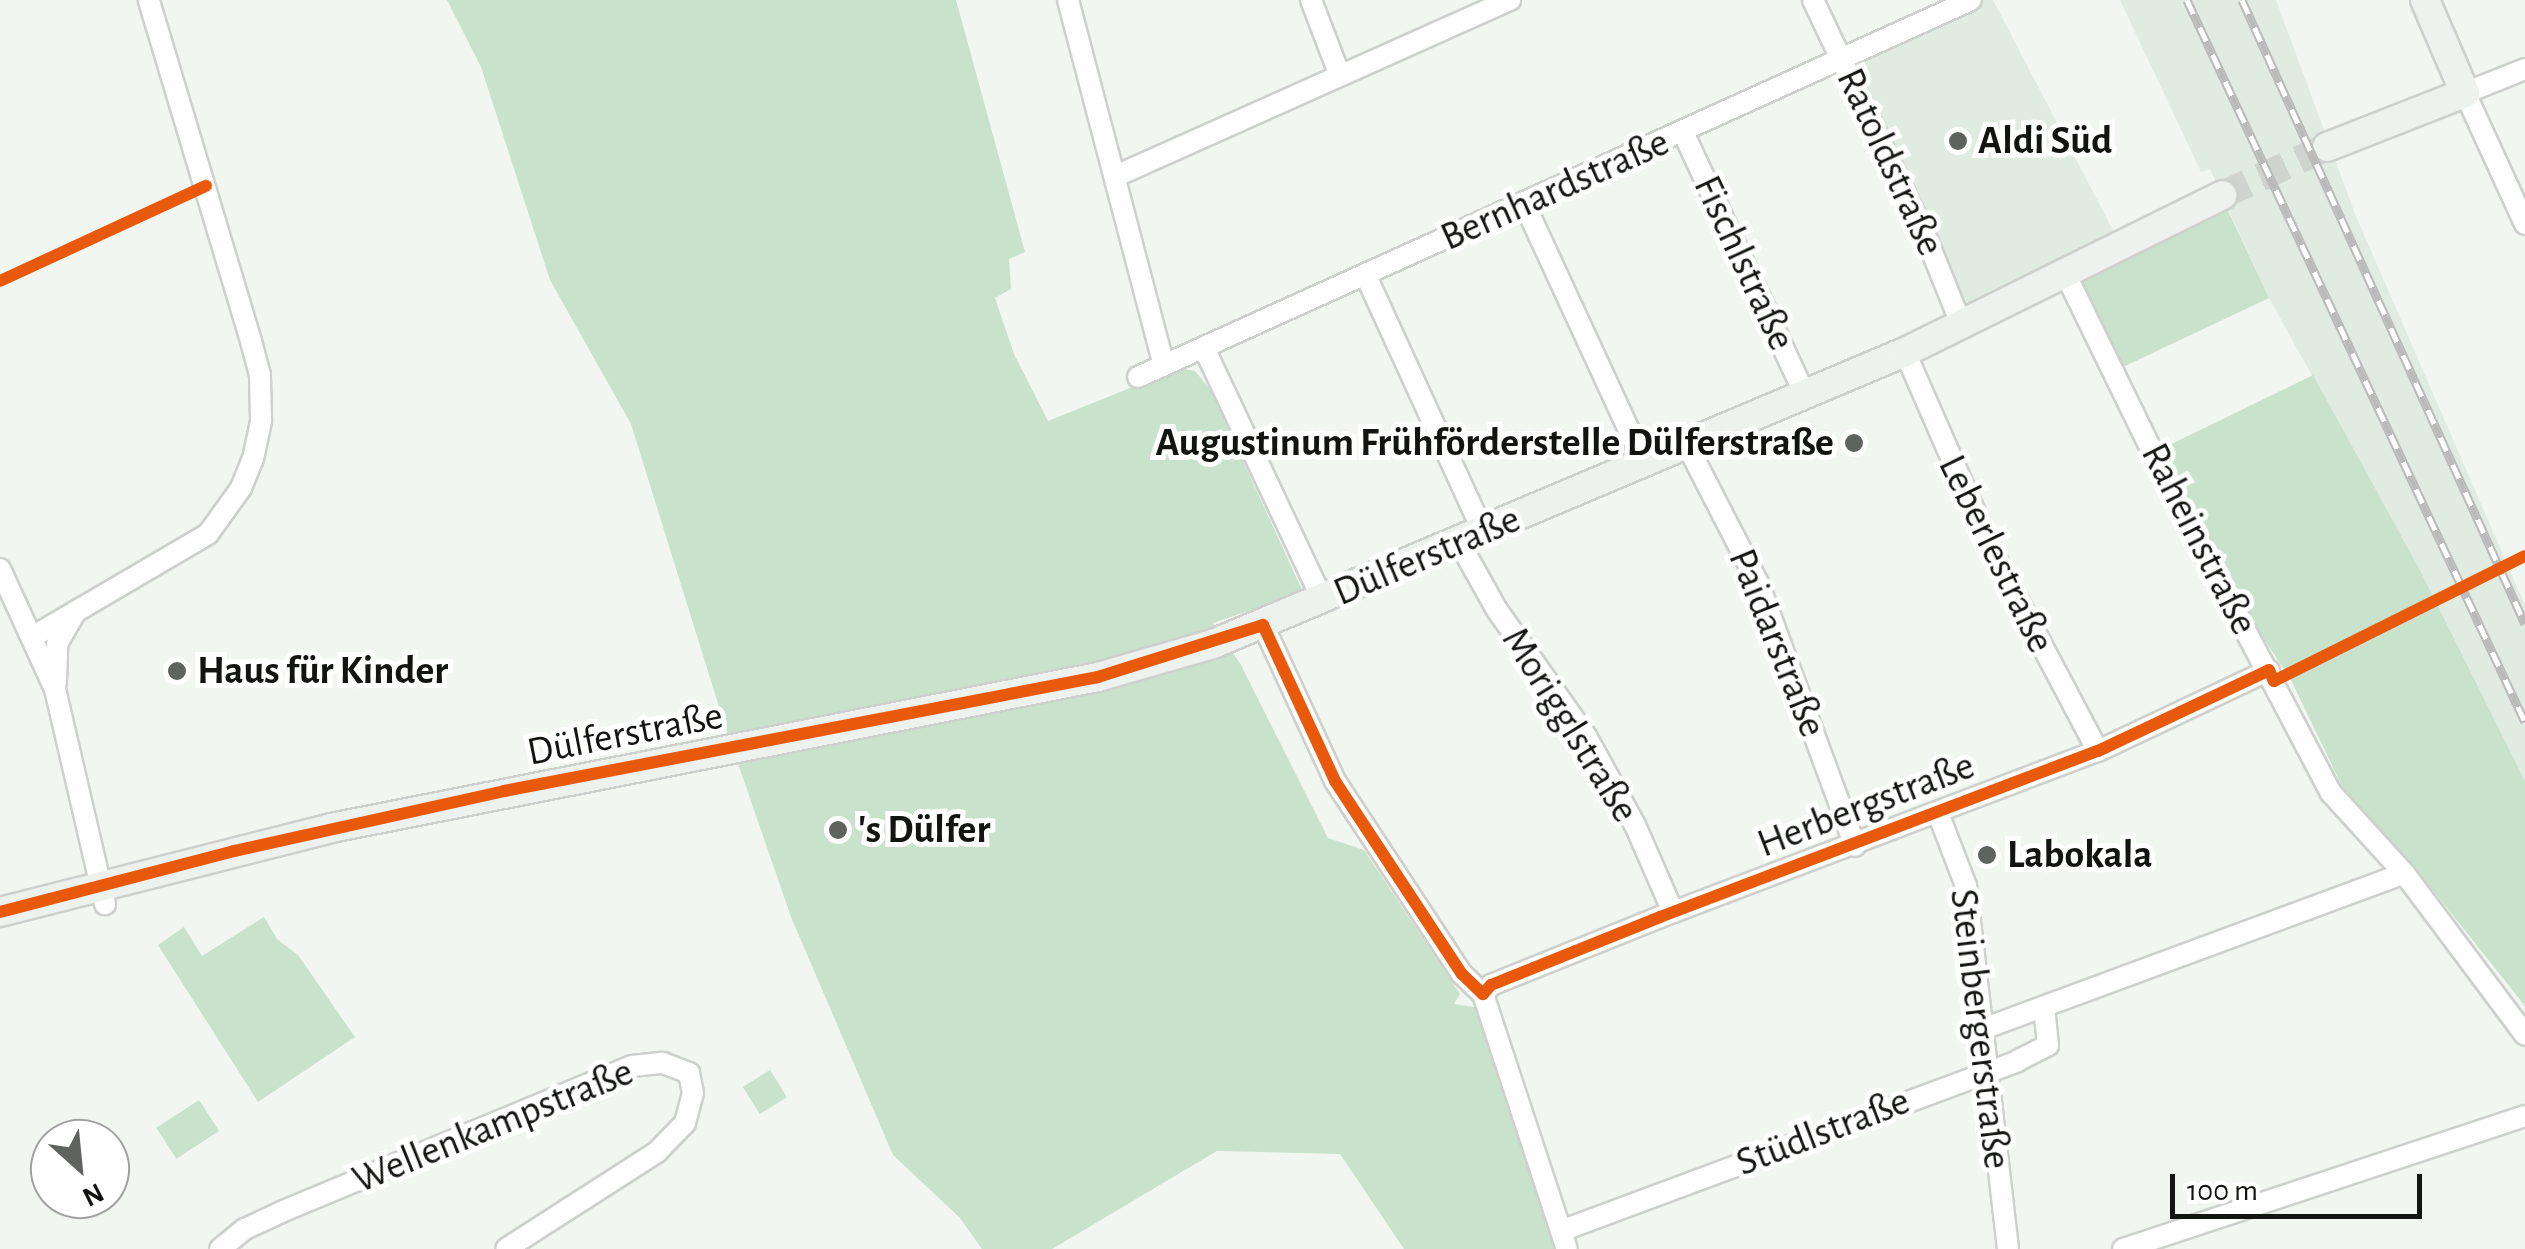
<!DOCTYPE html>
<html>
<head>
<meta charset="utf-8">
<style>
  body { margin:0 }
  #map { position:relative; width:2525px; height:1249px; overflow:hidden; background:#f1f6f1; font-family:"Alegreya Sans",sans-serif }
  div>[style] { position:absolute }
  .built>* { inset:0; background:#e0ebe1 }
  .green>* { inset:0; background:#c9e2cc; transform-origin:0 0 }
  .secondary-tunnel>* { height:28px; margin-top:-14px; transform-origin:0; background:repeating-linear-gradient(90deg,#cfd4cf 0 28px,transparent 0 42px) }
  .roads { filter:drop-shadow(2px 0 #cdd0cd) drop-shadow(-2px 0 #cdd0cd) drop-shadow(0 2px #cdd0cd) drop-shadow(0 -2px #cdd0cd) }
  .street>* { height:20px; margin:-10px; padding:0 10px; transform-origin:10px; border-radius:10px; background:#fdfefd }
  .secondary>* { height:28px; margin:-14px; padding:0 14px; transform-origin:14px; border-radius:14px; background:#eef2ee }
  .rail>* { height:9px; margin-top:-4.5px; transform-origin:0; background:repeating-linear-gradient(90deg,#fff 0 15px,#bababa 0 30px); box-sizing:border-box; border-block:2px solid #bababa }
  .cycleway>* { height:12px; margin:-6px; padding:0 6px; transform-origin:6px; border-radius:6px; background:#e8590c }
  .dots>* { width:28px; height:28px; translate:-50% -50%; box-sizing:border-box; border:5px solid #fff; border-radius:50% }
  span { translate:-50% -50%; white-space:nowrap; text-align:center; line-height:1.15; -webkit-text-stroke:10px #fff; paint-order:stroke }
  .poi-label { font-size:40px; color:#111411; font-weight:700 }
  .left { translate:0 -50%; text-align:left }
  .right { translate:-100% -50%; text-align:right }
  .street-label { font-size:40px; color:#111411 }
  .north { position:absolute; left:30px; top:1119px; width:100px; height:100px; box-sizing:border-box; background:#fff; border:2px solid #a0a1a0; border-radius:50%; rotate:153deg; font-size:28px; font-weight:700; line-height:40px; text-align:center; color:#111411 }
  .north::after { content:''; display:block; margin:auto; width:35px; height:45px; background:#5f635f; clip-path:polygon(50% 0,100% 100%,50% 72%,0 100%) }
  .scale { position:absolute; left:2170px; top:1174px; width:252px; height:45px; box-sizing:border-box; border:5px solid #111411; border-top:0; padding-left:12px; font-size:30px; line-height:35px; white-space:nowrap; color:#111411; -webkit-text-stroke:8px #fff; paint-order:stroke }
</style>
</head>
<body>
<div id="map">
  <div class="built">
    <div style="clip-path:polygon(1968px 0,1993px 0,2116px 236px,1969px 321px,1847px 60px)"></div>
    <div style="clip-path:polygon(2120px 0,2276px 0,2355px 214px,2525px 605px,2525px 781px,2421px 572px,2269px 298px,2210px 169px,2201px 172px,2193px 155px)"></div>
  </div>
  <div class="green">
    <div style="clip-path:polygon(447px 0,956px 0,1025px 252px,1009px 259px,1011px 289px,995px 298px,1014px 354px,1048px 421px,1180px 368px,1195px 371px,1210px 389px,1303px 592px,1213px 623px,1241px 665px,1328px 838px,1364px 850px,1460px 994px,1454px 1004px,1481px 1008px,1556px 1249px,1404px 1249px,1340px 1154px,1217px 1151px,1052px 1249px,982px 1249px,960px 1218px,893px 1155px,791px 917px,725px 726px,631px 424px,550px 280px,481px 67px)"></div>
    <div style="clip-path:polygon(2224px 202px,2269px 298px,2121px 368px,2083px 297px,2083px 276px)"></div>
    <div style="clip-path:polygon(2313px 375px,2421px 572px,2525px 781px,2525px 1006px,2416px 869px,2342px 786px,2290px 678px,2231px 590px,2179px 476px,2159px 450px)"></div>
    <div style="clip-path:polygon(264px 917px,277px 939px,298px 955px,355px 1037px,258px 1102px,158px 945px,184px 927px,202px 956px)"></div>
    <div style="left:770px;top:1070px;width:32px;height:32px;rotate:58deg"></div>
    <div style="left:199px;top:1100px;width:37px;height:51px;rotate:57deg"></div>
  </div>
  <div class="secondary-tunnel">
    <div style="left:2222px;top:195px;width:115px;rotate:-24.6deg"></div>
  </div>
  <div class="roads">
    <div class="street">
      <div style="left:1068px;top:0;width:377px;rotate:75.3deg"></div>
      <div style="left:1311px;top:0;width:81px;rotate:69.1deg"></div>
      <div style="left:1813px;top:0;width:268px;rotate:64.6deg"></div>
      <div style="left:1928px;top:242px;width:91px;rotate:68deg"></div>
      <div style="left:2525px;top:69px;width:65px;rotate:158.2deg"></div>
      <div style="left:2465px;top:93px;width:144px;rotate:65.4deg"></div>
      <div style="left:1683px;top:132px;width:290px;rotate:65.1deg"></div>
      <div style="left:1116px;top:176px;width:432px;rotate:-24.1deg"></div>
      <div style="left:1524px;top:203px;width:286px;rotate:65.2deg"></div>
      <div style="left:2066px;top:275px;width:228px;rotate:64deg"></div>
      <div style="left:2166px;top:480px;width:354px;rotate:62.2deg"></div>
      <div style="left:2331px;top:793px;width:108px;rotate:47.6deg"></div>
      <div style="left:2404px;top:873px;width:202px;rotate:53.2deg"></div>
      <div style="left:1366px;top:276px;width:281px;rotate:65.4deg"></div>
      <div style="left:1205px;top:350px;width:277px;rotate:64.8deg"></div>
      <div style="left:1905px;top:352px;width:217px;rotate:66.4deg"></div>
      <div style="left:1992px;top:551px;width:226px;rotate:62.1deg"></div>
      <div style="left:1138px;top:377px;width:914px;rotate:-24.35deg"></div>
      <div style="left:1687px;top:445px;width:157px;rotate:62.8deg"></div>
      <div style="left:1759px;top:585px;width:278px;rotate:69.8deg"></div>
      <div style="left:1459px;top:542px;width:78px;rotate:60.8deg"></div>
      <div style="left:1497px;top:610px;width:154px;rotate:54.8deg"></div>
      <div style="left:1586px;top:736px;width:102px;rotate:61.2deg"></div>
      <div style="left:1635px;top:825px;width:95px;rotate:66.4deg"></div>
      <div style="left:0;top:569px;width:132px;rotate:65.4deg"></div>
      <div style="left:55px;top:689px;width:221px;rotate:76.9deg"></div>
      <div style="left:1263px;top:625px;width:172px;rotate:65.2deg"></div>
      <div style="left:1335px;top:781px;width:231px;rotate:56.7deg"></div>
      <div style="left:1462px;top:974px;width:29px;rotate:44deg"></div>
      <div style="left:1483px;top:994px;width:268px;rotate:71.8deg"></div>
      <div style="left:34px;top:636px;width:202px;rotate:-30.4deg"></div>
      <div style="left:208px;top:534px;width:57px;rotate:-54.3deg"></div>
      <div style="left:241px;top:488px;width:31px;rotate:-68deg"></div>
      <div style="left:253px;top:459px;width:40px;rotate:-78deg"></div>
      <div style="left:261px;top:420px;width:45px;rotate:-91.3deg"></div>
      <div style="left:260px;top:375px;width:35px;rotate:-105deg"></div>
      <div style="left:251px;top:341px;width:356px;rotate:-106.7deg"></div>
      <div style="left:56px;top:682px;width:38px;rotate:-88deg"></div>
      <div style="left:57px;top:644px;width:38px;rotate:-60deg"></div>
      <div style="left:1938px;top:813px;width:78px;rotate:69deg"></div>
      <div style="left:1966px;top:886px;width:365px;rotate:83.4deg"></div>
      <div style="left:1483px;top:994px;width:12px;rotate:-48deg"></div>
      <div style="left:1491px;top:985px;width:182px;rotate:-21.9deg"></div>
      <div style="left:1660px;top:917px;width:468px;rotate:-20.8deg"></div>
      <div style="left:2098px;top:751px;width:189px;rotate:-25.3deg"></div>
      <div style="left:1983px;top:1029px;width:449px;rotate:-20.3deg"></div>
      <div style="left:1561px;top:1231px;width:487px;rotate:-20.4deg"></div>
      <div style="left:2017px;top:1061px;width:35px;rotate:-27deg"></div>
      <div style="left:2048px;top:1045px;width:37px;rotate:-96deg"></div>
      <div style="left:220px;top:1249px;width:32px;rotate:-39deg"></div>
      <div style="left:245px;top:1229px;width:40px;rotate:-25deg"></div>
      <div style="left:281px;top:1212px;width:380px;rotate:-22.6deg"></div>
      <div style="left:632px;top:1066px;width:31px;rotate:-6deg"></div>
      <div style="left:663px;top:1063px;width:28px;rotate:21deg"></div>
      <div style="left:689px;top:1073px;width:20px;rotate:79deg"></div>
      <div style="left:693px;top:1093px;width:31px;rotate:105deg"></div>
      <div style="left:685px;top:1123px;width:40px;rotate:134deg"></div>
      <div style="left:657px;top:1152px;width:179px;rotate:147.3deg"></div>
      <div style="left:2123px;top:1249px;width:423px;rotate:-18.3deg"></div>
    </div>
    <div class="secondary">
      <div style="left:2327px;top:147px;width:148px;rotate:-21.4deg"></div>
      <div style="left:2465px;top:93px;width:101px;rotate:-113.3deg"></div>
      <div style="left:0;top:912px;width:341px;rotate:-14.2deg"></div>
      <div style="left:331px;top:828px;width:782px;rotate:-11.14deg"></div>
      <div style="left:1098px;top:677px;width:120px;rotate:-16deg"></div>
      <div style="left:1213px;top:644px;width:751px;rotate:-22.88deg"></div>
      <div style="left:1905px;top:352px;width:354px;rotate:-26.3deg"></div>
    </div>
  </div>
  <div class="rail">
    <div style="left:2187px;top:0;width:797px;rotate:64.91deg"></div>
    <div style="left:2242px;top:0;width:685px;rotate:65.6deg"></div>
  </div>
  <div class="cycleway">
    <div style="left:0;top:281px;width:227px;rotate:-24.8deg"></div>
    <div style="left:0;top:912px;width:242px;rotate:-14.6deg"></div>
    <div style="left:234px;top:851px;width:277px;rotate:-12.5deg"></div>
    <div style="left:504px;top:791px;width:605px;rotate:-10.86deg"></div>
    <div style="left:1098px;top:677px;width:173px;rotate:-17.5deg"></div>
    <div style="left:1263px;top:625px;width:172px;rotate:65.2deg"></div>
    <div style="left:1335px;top:781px;width:231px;rotate:56.7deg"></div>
    <div style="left:1462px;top:974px;width:29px;rotate:44deg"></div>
    <div style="left:1483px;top:994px;width:12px;rotate:-48deg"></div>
    <div style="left:1491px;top:985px;width:182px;rotate:-21.9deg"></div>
    <div style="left:1660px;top:917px;width:468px;rotate:-20.8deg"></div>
    <div style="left:2098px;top:751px;width:189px;rotate:-25.3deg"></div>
    <div style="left:2269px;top:670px;width:12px;rotate:66deg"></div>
    <div style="left:2274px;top:681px;width:280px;rotate:-26.5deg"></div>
  </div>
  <div class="dots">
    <div style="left:1958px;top:141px;background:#5f635f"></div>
    <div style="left:1854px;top:443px;background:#5f635f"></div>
    <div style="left:177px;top:671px;background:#5f635f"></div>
    <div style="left:838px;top:830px;background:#5f635f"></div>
    <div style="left:1987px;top:855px;background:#5f635f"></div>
  </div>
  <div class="poi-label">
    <span class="left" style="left:1978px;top:141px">Aldi Süd</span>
    <span class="right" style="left:1834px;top:443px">Augustinum Frühförderstelle Dülferstraße</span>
    <span class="left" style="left:197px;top:671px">Haus für Kinder</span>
    <span class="left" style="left:858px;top:830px">'s Dülfer</span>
    <span class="left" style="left:2007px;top:855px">Labokala</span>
  </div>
  <div class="street-label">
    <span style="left:1890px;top:162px;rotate:65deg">Ratoldstraße</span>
    <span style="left:1555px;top:190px;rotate:-24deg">Bernhardstraße</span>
    <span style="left:1744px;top:263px;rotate:65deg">Fischlstraße</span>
    <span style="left:2199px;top:539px;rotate:63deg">Raheinstraße</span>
    <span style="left:1996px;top:554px;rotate:64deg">Leberlestraße</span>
    <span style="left:1427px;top:556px;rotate:-23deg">Dülferstraße</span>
    <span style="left:1777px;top:643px;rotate:68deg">Paidarstraße</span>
    <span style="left:1570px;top:725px;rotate:58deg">Morigglstraße</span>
    <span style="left:625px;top:734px;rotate:-11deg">Dülferstraße</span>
    <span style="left:1866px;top:805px;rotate:-21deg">Herbergstraße</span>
    <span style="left:1980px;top:1029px;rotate:83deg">Steinbergerstraße</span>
    <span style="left:493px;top:1126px;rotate:-22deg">Wellenkampstraße</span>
    <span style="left:1823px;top:1132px;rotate:-21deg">Stüdlstraße</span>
  </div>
  <div class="north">N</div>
  <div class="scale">100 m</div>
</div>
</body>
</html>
